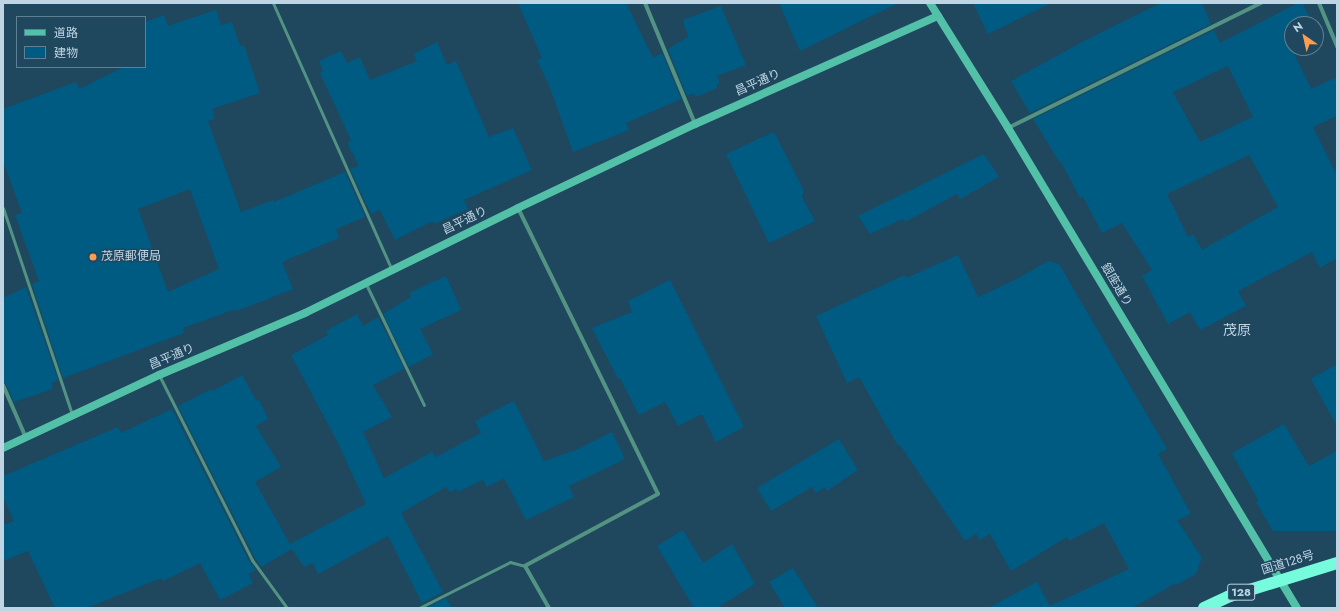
<!DOCTYPE html>
<html>
<head>
<meta charset="utf-8">
<style>
  body { margin:0 }
  #map { position:relative; width:1340px; height:611px; overflow:hidden; background:#1f475e; font-family:Jost,"Noto Sans JP",sans-serif }
  div>[style] { position:absolute }
  .building>* { inset:0; background:#005b82 }
  .lane>* { height:3px; margin:-1.5px; padding:0 1.5px; transform-origin:1.5px; border-radius:1.5px; background:#539383 }
  .street>* { height:4px; margin:-2px; padding:0 2px; transform-origin:2px; border-radius:2px; background:#539383 }
  .secondary>* { height:8px; margin:-4px; padding:0 4px; transform-origin:4px; border-radius:4px; background:#53c0a8 }
  .highway>* { height:12px; margin:-6px; padding:0 6px; transform-origin:6px; border-radius:6px; background:#76fbdd }
  .dots>* { width:11px; height:11px; translate:-50% -50%; box-sizing:border-box; border:2px solid #1f475e; border-radius:50% }
  span { translate:-50% -50%; white-space:nowrap; text-align:center; line-height:1.15; -webkit-text-stroke:3px #1f475e; paint-order:stroke }
  .shield-label span { padding:1px 3px; background:#1f475e; border:1px solid; border-radius:3px; -webkit-text-stroke-width:0 }
  .shield-label { font-size:11px; color:#c0d5e3; font-weight:700 }
  .street-label { font-size:12px; color:#c0d5e3 }
  .poi-label { font-size:12px; color:#c0d5e3 }
  .left { translate:0 -50%; text-align:left }
  .quarter-label { font-size:14px; color:#c0d5e3 }
  .frame { position:absolute; inset:0; border:4px solid #c0d5e3; pointer-events:none }
  .legend { position:absolute; left:16px; top:16px; width:130px; height:52px; box-sizing:border-box; background:#1f475e; border:1px solid #5f8093; margin:0; padding:5px 7px; list-style:none; font-size:12px; color:#c0d5e3 }
  .legend li { display:flex; align-items:center; gap:8px; height:20px }
  .legend b { width:20px; border:1px solid #5f8093 }
  .north { position:absolute; left:1284px; top:16px; width:40px; height:40px; box-sizing:border-box; background:#1f475e; border:1px solid #5f8093; border-radius:50%; rotate:326deg; font-size:11px; font-weight:700; line-height:16px; text-align:center; color:#c0d5e3 }
  .north::after { content:''; display:block; margin:auto; width:14px; height:18px; background:#fc9d53; clip-path:polygon(50% 0,100% 100%,50% 72%,0 100%) }
</style>
</head>
<body>
<div id="map">
  <div class="building">
    <div style="clip-path:polygon(518px 3px,626px 3px,653px 58px,662px 53px,681px 99px,626px 123px,629px 130px,573px 152px,550px 88px,537px 60px,542px 58px)"></div>
    <div style="clip-path:polygon(779px 3px,898px 3px,800px 51px)"></div>
    <div style="clip-path:polygon(973px 3px,1051px 3px,988px 34px)"></div>
    <div style="clip-path:polygon(1161px 3px,1202px 3px,1211px 24px,1030px 113px,1011px 81px,1082px 42px)"></div>
    <div style="clip-path:polygon(evenodd,1298px 3px,1302px 3px,1313px 24px,1292px 24px,1291px 47px,1311px 89px,1337px 77px,1337px 116px,1313px 127px,1337px 175px,1337px 258px,1320px 268px,1312px 252px,1238px 291px,1246px 306px,1200px 330px,1190px 312px,1168px 324px,1142px 276px,1152px 270px,1122px 223px,1102px 233px,1083px 197px,1080px 198px,1061px 162px,1060px 163px,1033px 119px,1214px 30px,1220px 43px,1298px 3px,1228px 66px,1253px 117px,1200px 142px,1173px 92px,1228px 66px,1298px 3px,1249px 155px,1278px 207px,1202px 250px,1193px 234px,1188px 237px,1167px 194px,1249px 155px)"></div>
    <div style="clip-path:polygon(721px 6px,746px 65px,717px 76px,720px 82px,717px 85px,717px 88px,696px 97px,694px 93px,687px 96px,668px 49px,688px 37px,683px 20px)"></div>
    <div style="clip-path:polygon(evenodd,216px 10px,221px 25px,232px 22px,240px 46px,244px 45px,260px 93px,212px 109px,215px 119px,208px 121px,241px 212px,273px 200px,274px 202px,345px 172px,365px 217px,336px 229px,339px 238px,282px 262px,293px 289px,237px 311px,236px 309px,183px 328px,184px 333px,63px 378px,32px 284px,39px 281px,15px 215px,22px 213px,3px 161px,3px 109px,76px 82px,79px 89px,124px 67px,145px 67px,145px 22px,164px 15px,168px 26px,216px 10px,190px 189px,219px 269px,168px 292px,138px 209px,190px 189px)"></div>
    <div style="clip-path:polygon(437px 42px,447px 65px,456px 61px,489px 137px,513px 128px,532px 170px,464px 200px,468px 209px,434px 224px,433px 221px,395px 240px,380px 210px,371px 214px,350px 169px,359px 166px,347px 143px,351px 140px,320px 73px,323px 71px,319px 61px,341px 51px,347px 63px,360px 57px,370px 80px,417px 61px,413px 54px)"></div>
    <div style="clip-path:polygon(774px 132px,804px 191px,802px 197px,815px 221px,769px 243px,726px 154px)"></div>
    <div style="clip-path:polygon(984px 154px,999px 177px,960px 199px,957px 194px,905px 222px,903px 219px,870px 234px,858px 216px)"></div>
    <div style="clip-path:polygon(958px 255px,978px 297px,1015px 280px,1048px 261px,1059px 264px,1167px 449px,1158px 454px,1191px 514px,1177px 520px,1202px 558px,1196px 574px,1176px 585px,1174px 584px,1132px 608px,988px 608px,1037px 582px,1050px 606px,1129px 569px,1104px 523px,1069px 541px,1067px 537px,1011px 571px,990px 534px,980px 540px,976px 534px,965px 541px,900px 445px,898px 446px,859px 377px,847px 383px,816px 316px,905px 275px,906px 278px)"></div>
    <div style="clip-path:polygon(446px 276px,461px 310px,420px 329px,433px 354px,409px 367px,383px 314px,411px 297px,409px 293px)"></div>
    <div style="clip-path:polygon(670px 280px,744px 427px,716px 442px,702px 414px,678px 426px,665px 402px,639px 415px,620px 378px,618px 379px,592px 328px,632px 312px,628px 301px)"></div>
    <div style="clip-path:polygon(26px 287px,58px 380px,51px 383px,53px 389px,14px 402px,6px 384px,3px 382px,3px 298px)"></div>
    <div style="clip-path:polygon(357px 314px,363px 326px,378px 317px,404px 369px,373px 385px,392px 417px,363px 432px,384px 478px,432px 452px,436px 457px,481px 433px,475px 421px,514px 401px,544px 461px,576px 450px,612px 432px,625px 459px,569px 486px,574px 497px,526px 520px,504px 478px,487px 487px,483px 480px,458px 492px,456px 489px,450px 492px,446px 487px,401px 513px,443px 592px,422px 603px,388px 536px,318px 574px,313px 563px,304px 567px,292px 549px,261px 567px,255px 558px,178px 406px,212px 389px,213px 391px,242px 375px,256px 400px,260px 401px,268px 419px,256px 426px,281px 467px,255px 482px,290px 544px,366px 504px,337px 441px,291px 355px,328px 335px,326px 331px)"></div>
    <div style="clip-path:polygon(1337px 364px,1337px 426px,1311px 379px)"></div>
    <div style="clip-path:polygon(172px 409px,249px 561px,256px 570px,249px 574px,253px 583px,220px 600px,200px 563px,163px 581px,161px 578px,87px 608px,55px 608px,28px 551px,3px 561px,3px 525px,14px 521px,3px 497px,3px 476px,118px 427px,121px 433px)"></div>
    <div style="clip-path:polygon(1284px 424px,1309px 466px,1337px 451px,1337px 531px,1273px 531px,1256px 502px,1258px 500px,1232px 453px)"></div>
    <div style="clip-path:polygon(839px 439px,858px 470px,827px 491px,825px 487px,816px 493px,812px 487px,771px 511px,757px 488px)"></div>
    <div style="clip-path:polygon(683px 530px,703px 563px,732px 544px,755px 584px,717px 608px,694px 608px,657px 546px)"></div>
    <div style="clip-path:polygon(793px 568px,818px 608px,785px 608px,769px 582px)"></div>
    <div style="clip-path:polygon(446px 598px,452px 608px,426px 608px)"></div>
  </div>
  <div class="lane">
    <div style="left:273px;top:3px;width:292px;rotate:66deg"></div>
    <div style="left:3px;top:208px;width:217px;rotate:71.5deg"></div>
    <div style="left:366px;top:284px;width:134px;rotate:64.4deg"></div>
    <div style="left:159px;top:375px;width:207px;rotate:63.3deg"></div>
    <div style="left:252px;top:560px;width:59px;rotate:53.9deg"></div>
    <div style="left:419px;top:608px;width:102px;rotate:-26.8deg"></div>
    <div style="left:510px;top:562px;width:16px;rotate:15deg"></div>
  </div>
  <div class="street">
    <div style="left:645px;top:3px;width:131px;rotate:67.5deg"></div>
    <div style="left:1319px;top:3px;width:47px;rotate:67.3deg"></div>
    <div style="left:1008px;top:128px;width:282px;rotate:-26.3deg"></div>
    <div style="left:518px;top:208px;width:318px;rotate:63.9deg"></div>
    <div style="left:658px;top:494px;width:151px;rotate:151.6deg"></div>
    <div style="left:525px;top:566px;width:48px;rotate:60.3deg"></div>
    <div style="left:3px;top:385px;width:58px;rotate:66.5deg"></div>
  </div>
  <div class="secondary">
    <div style="left:930px;top:3px;width:147px;rotate:58deg"></div>
    <div style="left:1008px;top:128px;width:560px;rotate:58.95deg"></div>
    <div style="left:3px;top:448px;width:172px;rotate:-25.1deg"></div>
    <div style="left:159px;top:375px;width:159px;rotate:-23deg"></div>
    <div style="left:305px;top:313px;width:237px;rotate:-26.2deg"></div>
    <div style="left:518px;top:208px;width:196px;rotate:-25.4deg"></div>
    <div style="left:695px;top:124px;width:266px;rotate:-24deg"></div>
  </div>
  <div class="highway">
    <div style="left:1204px;top:608px;width:29px;rotate:-25deg"></div>
    <div style="left:1230px;top:596px;width:112px;rotate:-17.1deg"></div>
  </div>
  <div class="dots">
    <div style="left:93px;top:257px;background:#fc9d53"></div>
  </div>
  <div class="shield-label">
    <span style="left:1241px;top:592px">128</span>
  </div>
  <div class="street-label">
    <span style="left:758px;top:83px;rotate:-24deg">昌平通り</span>
    <span style="left:465px;top:221px;rotate:-26deg">昌平通り</span>
    <span style="left:1116px;top:285px;rotate:59deg">銀座通り</span>
    <span style="left:172px;top:357px;rotate:-23deg">昌平通り</span>
    <span style="left:1288px;top:563px;rotate:-17deg">国道128号</span>
  </div>
  <div class="poi-label">
    <span class="left" style="left:101px;top:257px">茂原郵便局</span>
  </div>
  <div class="quarter-label">
    <span style="left:1237px;top:330px">茂原</span>
  </div>
  <div class="frame"></div>
  <ul class="legend">
  <li><b style="height:5px;background:#53c0a8"></b>道路</li>
  <li><b style="height:11px;background:#005b82"></b>建物</li>
  </ul>
  <div class="north">N</div>
</div>
</body>
</html>
